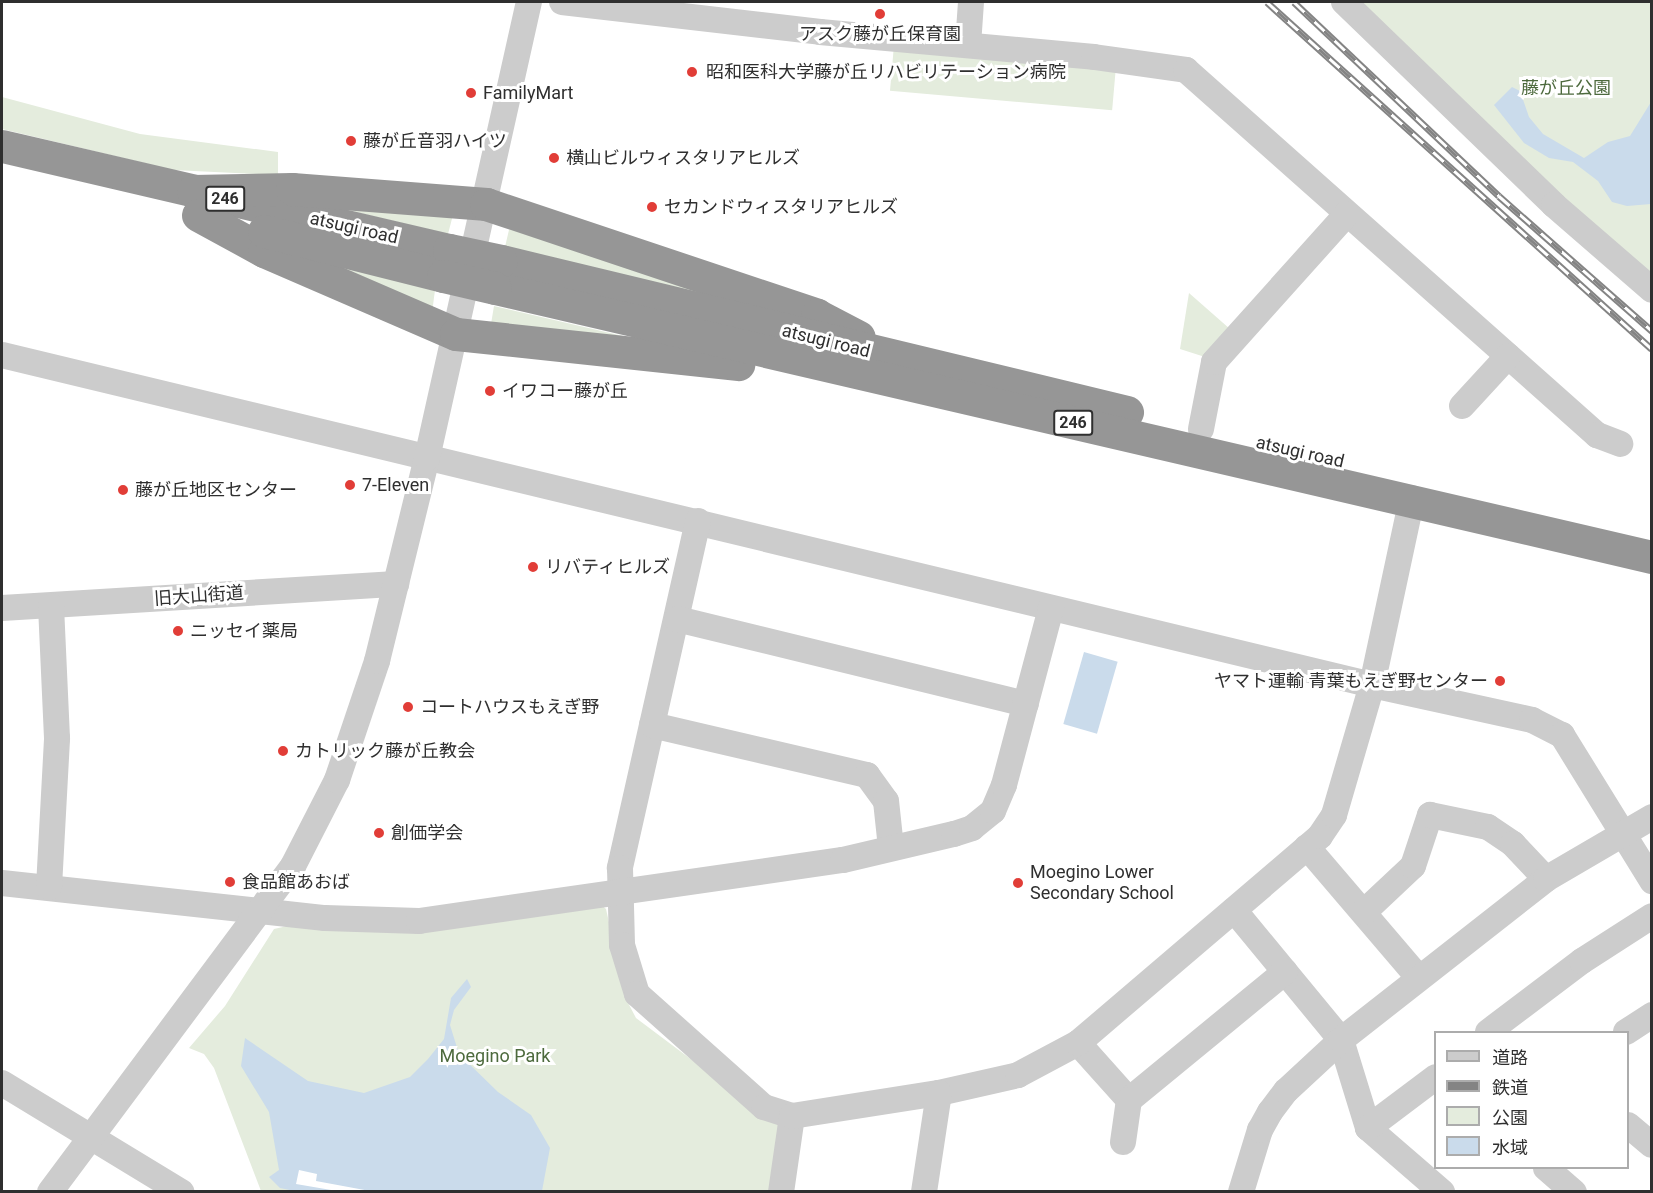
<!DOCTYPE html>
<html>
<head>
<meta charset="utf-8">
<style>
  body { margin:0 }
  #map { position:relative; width:1653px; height:1193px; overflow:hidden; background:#fff; font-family:Roboto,"Noto Sans JP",sans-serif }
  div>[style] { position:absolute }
  .green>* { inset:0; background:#e4ecdd; transform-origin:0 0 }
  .water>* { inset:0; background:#cadbeb; transform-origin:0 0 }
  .pier>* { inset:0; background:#fff }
  .minor>* { height:26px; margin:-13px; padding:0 13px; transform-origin:13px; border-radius:13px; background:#ccc }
  .highway>* { height:33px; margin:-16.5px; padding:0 16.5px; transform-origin:16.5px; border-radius:16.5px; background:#969696 }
  .rail>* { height:7px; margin-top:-3.5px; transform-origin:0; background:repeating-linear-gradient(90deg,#fff 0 14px,#848484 0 28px); box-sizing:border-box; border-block:2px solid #848484 }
  .highway-bridge>* { height:33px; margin:-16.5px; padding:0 16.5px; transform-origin:16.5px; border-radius:16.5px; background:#969696 }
  .dots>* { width:16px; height:16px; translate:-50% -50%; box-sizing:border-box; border:3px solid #fff; border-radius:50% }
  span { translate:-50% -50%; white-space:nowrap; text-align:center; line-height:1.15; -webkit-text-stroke:6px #fff; paint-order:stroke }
  .shield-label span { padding:2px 4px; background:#fff; border:2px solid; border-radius:4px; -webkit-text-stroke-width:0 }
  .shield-label { font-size:16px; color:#2f2f2f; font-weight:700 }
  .poi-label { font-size:18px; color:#2f2f2f }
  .left { translate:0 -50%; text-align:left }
  .right { translate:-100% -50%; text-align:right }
  .park-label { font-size:18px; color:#4d6a3d }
  .street-label { font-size:18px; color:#2f2f2f }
  .frame { position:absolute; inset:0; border:3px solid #2f2f2f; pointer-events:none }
  .legend { position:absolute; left:1434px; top:1031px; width:195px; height:138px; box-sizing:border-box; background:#fff; border:2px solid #acacac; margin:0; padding:8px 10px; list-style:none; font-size:18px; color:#2f2f2f }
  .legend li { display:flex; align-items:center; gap:12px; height:30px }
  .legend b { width:30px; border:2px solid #acacac }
</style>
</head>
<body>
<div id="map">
  <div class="green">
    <div style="clip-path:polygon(1356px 2px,1651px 2px,1651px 284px)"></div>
    <div style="left:894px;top:45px;width:223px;height:46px;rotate:5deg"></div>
    <div style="clip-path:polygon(2px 97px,140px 134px,278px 152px,278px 175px,173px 170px,2px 129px)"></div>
    <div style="clip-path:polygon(305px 200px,454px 211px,448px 234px)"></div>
    <div style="clip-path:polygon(512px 217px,776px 312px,505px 247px)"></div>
    <div style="clip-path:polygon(297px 256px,435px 290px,432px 313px)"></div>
    <div style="clip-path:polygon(1189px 293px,1230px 329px,1205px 357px,1180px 349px)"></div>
    <div style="clip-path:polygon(494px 306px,683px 350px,490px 330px)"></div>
    <div style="clip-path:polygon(597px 901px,606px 909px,626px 999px,636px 1018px,784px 1129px,774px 1191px,261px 1191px,214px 1068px,204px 1054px,189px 1048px,225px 1006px,274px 929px,296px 924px)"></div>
  </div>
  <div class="water">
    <div style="clip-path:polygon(1512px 87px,1520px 91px,1529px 117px,1543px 134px,1584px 158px,1608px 142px,1630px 136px,1651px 102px,1651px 204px,1627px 206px,1612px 202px,1598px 181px,1573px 162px,1549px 158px,1524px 143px,1494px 105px)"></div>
    <div style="left:1084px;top:652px;width:35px;height:75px;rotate:16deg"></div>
    <div style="clip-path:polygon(467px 979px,471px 987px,454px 1010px,450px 1025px,459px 1054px,498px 1092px,531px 1115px,550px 1148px,542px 1191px,299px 1192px,280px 1188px,269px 1177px,279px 1170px,269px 1112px,241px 1066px,245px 1038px,308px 1081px,364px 1093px,410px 1077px,428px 1059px,444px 1039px,451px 998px)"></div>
  </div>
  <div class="pier">
    <div style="clip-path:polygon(299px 1170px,317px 1174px,316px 1181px,370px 1191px,337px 1191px,296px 1184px)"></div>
  </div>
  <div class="minor">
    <div style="left:562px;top:2px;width:260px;rotate:6.6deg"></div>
    <div style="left:820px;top:32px;width:275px;rotate:5.2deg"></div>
    <div style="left:1094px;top:57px;width:93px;rotate:8deg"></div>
    <div style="left:1186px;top:70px;width:550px;rotate:41.61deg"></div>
    <div style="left:1597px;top:435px;width:25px;rotate:21deg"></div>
    <div style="left:1344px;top:2px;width:292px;rotate:44deg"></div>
    <div style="left:1554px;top:205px;width:130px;rotate:40.9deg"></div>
    <div style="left:968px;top:45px;width:43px;rotate:-86deg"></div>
    <div style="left:2px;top:355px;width:1409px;rotate:13.54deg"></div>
    <div style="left:1372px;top:685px;width:164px;rotate:12.3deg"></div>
    <div style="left:1532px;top:720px;width:34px;rotate:27deg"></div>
    <div style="left:1562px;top:735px;width:172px;rotate:58.3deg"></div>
    <div style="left:1462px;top:406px;width:68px;rotate:-47.4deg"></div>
    <div style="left:1201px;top:429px;width:68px;rotate:-79deg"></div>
    <div style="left:1214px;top:362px;width:199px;rotate:-48.1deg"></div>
    <div style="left:698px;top:521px;width:356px;rotate:102.7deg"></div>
    <div style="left:620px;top:868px;width:77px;rotate:88.5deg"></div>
    <div style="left:622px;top:945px;width:51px;rotate:73deg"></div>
    <div style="left:637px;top:994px;width:170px;rotate:41.7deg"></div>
    <div style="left:764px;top:1107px;width:29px;rotate:18deg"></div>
    <div style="left:792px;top:1116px;width:77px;rotate:98.2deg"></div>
    <div style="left:2px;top:608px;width:395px;rotate:-3.5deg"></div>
    <div style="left:677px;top:619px;width:359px;rotate:13.7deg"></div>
    <div style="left:652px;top:725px;width:221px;rotate:13.1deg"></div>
    <div style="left:867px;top:775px;width:32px;rotate:54deg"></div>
    <div style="left:886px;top:801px;width:47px;rotate:83.9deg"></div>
    <div style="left:1307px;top:847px;width:172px;rotate:49.5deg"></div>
    <div style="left:2px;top:883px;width:325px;rotate:6.2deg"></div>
    <div style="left:325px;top:918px;width:94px;rotate:1.8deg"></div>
    <div style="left:419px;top:921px;width:428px;rotate:-8.2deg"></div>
    <div style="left:843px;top:860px;width:114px;rotate:-13.2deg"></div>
    <div style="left:954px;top:834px;width:19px;rotate:-18deg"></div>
    <div style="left:972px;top:828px;width:27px;rotate:-39deg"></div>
    <div style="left:993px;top:811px;width:28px;rotate:-67deg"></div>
    <div style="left:1004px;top:785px;width:183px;rotate:-75.1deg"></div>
    <div style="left:49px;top:887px;width:149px;rotate:-86.9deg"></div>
    <div style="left:57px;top:738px;width:132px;rotate:-92.6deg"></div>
    <div style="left:1234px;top:910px;width:168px;rotate:50.5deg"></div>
    <div style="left:1341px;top:1040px;width:92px;rotate:72.9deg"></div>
    <div style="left:1368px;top:1128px;width:98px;rotate:40.9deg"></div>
    <div style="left:1364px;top:912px;width:67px;rotate:-43.2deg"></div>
    <div style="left:1413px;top:866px;width:54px;rotate:-71.6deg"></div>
    <div style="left:1430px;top:815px;width:59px;rotate:11.7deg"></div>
    <div style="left:1488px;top:827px;width:30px;rotate:34deg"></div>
    <div style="left:1513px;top:844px;width:48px;rotate:46.7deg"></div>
    <div style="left:1488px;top:1032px;width:118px;rotate:-37.1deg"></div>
    <div style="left:1582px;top:961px;width:83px;rotate:-32.7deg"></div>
    <div style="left:1626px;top:1032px;width:31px;rotate:-33deg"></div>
    <div style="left:1078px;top:1043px;width:76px;rotate:48.2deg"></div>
    <div style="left:1129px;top:1100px;width:202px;rotate:-39.4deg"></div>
    <div style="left:2px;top:1083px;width:210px;rotate:31.3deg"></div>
    <div style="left:792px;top:1116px;width:149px;rotate:-8.9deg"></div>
    <div style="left:939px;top:1093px;width:81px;rotate:-12.8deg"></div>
    <div style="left:1018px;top:1075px;width:68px;rotate:-28.1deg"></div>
    <div style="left:1078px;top:1043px;width:318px;rotate:-40.5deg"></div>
    <div style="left:1320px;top:836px;width:25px;rotate:-56deg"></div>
    <div style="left:1334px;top:815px;width:135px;rotate:-73.7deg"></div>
    <div style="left:1372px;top:685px;width:191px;rotate:-77.9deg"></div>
    <div style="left:1628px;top:1125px;width:31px;rotate:40deg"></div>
    <div style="left:1368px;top:1128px;width:85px;rotate:-36.9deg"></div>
    <div style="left:1123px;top:1142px;width:42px;rotate:-81.9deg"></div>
    <div style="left:1546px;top:1168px;width:37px;rotate:41deg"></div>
    <div style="left:50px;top:1192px;width:407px;rotate:-53.3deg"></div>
    <div style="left:293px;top:866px;width:97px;rotate:-62.9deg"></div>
    <div style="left:337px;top:780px;width:126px;rotate:-71.4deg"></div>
    <div style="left:377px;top:661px;width:209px;rotate:-76.2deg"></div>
    <div style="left:427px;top:458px;width:467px;rotate:-77.4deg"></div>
    <div style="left:924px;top:1192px;width:100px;rotate:-81.4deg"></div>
    <div style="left:1241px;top:1192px;width:65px;rotate:-73deg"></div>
    <div style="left:1260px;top:1130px;width:21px;rotate:-61deg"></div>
    <div style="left:1270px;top:1112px;width:26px;rotate:-53deg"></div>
    <div style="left:1286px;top:1091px;width:75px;rotate:-42.8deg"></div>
    <div style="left:1341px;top:1040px;width:261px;rotate:-38.1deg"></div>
    <div style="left:1546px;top:879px;width:123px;rotate:-30.3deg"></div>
  </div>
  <div class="highway">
    <div style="left:2px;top:146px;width:459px;rotate:13.1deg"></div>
    <div style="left:193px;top:191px;width:99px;rotate:-1.2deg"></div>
    <div style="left:292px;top:189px;width:195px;rotate:4.4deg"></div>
    <div style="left:486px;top:204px;width:349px;rotate:18.5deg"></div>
    <div style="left:817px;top:315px;width:47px;rotate:27.6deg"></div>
    <div style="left:198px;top:215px;width:75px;rotate:28.6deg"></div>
    <div style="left:264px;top:251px;width:209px;rotate:23.4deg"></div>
    <div style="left:456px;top:334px;width:284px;rotate:6.1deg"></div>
    <div style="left:264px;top:231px;width:185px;rotate:14.1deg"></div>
    <div style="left:501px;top:261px;width:644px;rotate:13.56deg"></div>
    <div style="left:495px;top:288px;width:1188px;rotate:13.09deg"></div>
  </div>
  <div class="rail">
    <div style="left:1267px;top:2px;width:518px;rotate:42.03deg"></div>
    <div style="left:1294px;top:2px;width:282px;rotate:43.4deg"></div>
    <div style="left:1499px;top:196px;width:204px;rotate:41.4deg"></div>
  </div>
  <div class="highway-bridge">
    <div style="left:449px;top:250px;width:53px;rotate:11.9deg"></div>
    <div style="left:443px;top:276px;width:53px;rotate:13deg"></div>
  </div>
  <div class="dots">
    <div style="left:880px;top:14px;background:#e13d37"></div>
    <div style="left:692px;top:72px;background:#e13d37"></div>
    <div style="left:471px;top:93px;background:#e13d37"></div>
    <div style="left:351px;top:141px;background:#e13d37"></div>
    <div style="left:554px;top:158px;background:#e13d37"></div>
    <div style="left:652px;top:207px;background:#e13d37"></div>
    <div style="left:490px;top:391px;background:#e13d37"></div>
    <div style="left:350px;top:485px;background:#e13d37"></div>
    <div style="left:123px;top:490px;background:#e13d37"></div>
    <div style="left:533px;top:567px;background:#e13d37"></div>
    <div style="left:178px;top:631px;background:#e13d37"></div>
    <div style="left:1500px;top:681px;background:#e13d37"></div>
    <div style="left:408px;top:707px;background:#e13d37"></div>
    <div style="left:283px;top:751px;background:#e13d37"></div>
    <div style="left:379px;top:833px;background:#e13d37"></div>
    <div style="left:230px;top:882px;background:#e13d37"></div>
    <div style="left:1018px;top:883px;background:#e13d37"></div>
  </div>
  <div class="shield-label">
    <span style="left:225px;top:199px">246</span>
    <span style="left:1073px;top:423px">246</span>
  </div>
  <div class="poi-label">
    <span style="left:880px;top:34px">アスク藤が丘保育園</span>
    <span class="left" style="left:706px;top:72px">昭和医科大学藤が丘リハビリテーション病院</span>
    <span class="left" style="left:483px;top:93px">FamilyMart</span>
    <span class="left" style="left:363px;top:141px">藤が丘音羽ハイツ</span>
    <span class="left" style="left:566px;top:158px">横山ビルウィスタリアヒルズ</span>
    <span class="left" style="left:664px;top:207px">セカンドウィスタリアヒルズ</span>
    <span class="left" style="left:502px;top:391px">イワコー藤が丘</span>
    <span class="left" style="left:362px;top:485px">7-Eleven</span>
    <span class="left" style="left:135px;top:490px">藤が丘地区センター</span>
    <span class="left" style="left:545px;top:567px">リバティヒルズ</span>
    <span class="left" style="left:190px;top:631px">ニッセイ薬局</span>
    <span class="right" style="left:1488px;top:681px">ヤマト運輸 青葉もえぎ野センター</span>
    <span class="left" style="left:420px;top:707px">コートハウスもえぎ野</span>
    <span class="left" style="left:295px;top:751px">カトリック藤が丘教会</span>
    <span class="left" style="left:391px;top:833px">創価学会</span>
    <span class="left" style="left:1030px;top:883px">Moegino Lower<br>Secondary School</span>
    <span class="left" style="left:242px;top:882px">食品館あおば</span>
  </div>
  <div class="park-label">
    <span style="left:1566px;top:88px">藤が丘公園</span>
    <span style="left:495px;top:1056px">Moegino Park</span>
  </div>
  <div class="street-label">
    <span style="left:354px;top:228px;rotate:13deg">atsugi road</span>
    <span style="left:826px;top:341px;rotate:14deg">atsugi road</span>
    <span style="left:1300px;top:452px;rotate:13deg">atsugi road</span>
    <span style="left:199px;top:596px;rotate:-4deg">旧大山街道</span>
  </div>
  <div class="frame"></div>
  <ul class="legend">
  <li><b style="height:8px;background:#ccc"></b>道路</li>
  <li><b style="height:8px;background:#848484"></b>鉄道</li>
  <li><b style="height:16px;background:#e4ecdd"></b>公園</li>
  <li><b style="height:16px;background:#cadbeb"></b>水域</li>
  </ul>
</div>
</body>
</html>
